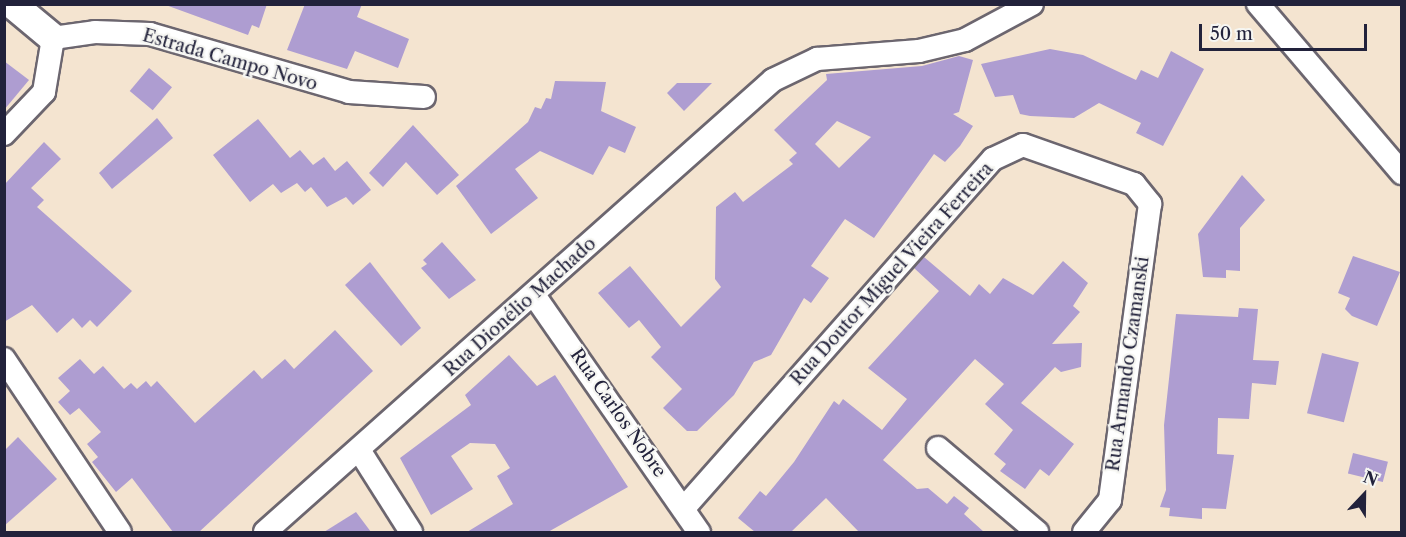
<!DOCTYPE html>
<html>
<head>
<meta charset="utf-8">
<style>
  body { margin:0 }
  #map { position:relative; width:1406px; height:537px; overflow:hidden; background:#f4e4d0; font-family:"Libre Caslon Text",serif }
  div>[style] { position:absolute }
  .building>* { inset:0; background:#ae9dd1; transform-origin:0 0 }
  .roads { filter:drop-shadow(2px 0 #6c666f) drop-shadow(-2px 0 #6c666f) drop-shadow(0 2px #6c666f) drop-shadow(0 -2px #6c666f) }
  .minor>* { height:22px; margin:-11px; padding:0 11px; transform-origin:11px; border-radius:11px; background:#fff }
  .tertiary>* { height:28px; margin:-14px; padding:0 14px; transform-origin:14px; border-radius:14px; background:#fff }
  span { translate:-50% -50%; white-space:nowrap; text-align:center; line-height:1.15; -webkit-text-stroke:4.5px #f6f6f2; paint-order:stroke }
  .street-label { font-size:18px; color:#22223b }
  .frame { position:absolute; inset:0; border:6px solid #22223b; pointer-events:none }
  .north { position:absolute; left:1334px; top:465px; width:60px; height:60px; -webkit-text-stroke:4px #f6f6f2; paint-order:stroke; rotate:22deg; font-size:16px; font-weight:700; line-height:24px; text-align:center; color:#22223b }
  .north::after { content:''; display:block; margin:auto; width:21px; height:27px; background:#22223b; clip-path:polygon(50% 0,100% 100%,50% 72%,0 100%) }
  .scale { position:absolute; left:1199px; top:24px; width:168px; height:27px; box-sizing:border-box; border:3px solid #22223b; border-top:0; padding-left:8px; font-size:18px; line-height:21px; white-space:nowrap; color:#22223b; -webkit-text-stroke:4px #f6f6f2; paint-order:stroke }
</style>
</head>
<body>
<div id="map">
  <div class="building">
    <div style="clip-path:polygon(163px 4px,267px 4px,259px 28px,252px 25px,248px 35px)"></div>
    <div style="clip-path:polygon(305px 4px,362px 4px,357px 17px,409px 39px,398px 68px,355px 51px,347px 69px,287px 50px)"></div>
    <div style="clip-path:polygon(1050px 49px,1083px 55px,1136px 80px,1141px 70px,1158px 78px,1171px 51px,1204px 69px,1163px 146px,1136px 133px,1141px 123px,1099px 103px,1074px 118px,1030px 116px,1020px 114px,1013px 95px,995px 97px,981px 64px)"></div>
    <div style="clip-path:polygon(evenodd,959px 56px,973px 60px,959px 112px,953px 114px,973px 126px,960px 146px,945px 162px,934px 154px,874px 238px,845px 219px,811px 266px,829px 278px,811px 303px,804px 298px,771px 355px,754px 362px,734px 395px,697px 431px,687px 431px,663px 408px,682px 389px,651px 357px,661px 347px,639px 320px,629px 328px,598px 293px,630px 266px,681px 327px,721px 287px,715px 279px,716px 207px,735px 192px,743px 202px,793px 164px,789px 160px,797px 153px,774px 130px,827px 80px,826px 74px,922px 66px,959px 56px,837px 121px,871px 137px,839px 168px,815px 144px,837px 121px)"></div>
    <div style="clip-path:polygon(4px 61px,29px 80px,4px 110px)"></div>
    <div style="left:149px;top:68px;width:30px;height:30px;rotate:40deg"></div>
    <div style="clip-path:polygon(555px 81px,606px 82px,601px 111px,636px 127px,625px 153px,609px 146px,593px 175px,540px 151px,515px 169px,538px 198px,491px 234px,456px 186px,528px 122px,535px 107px,541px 109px,546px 98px,551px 99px)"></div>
    <div style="clip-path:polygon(677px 83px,712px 83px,684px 111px,667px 93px)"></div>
    <div style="clip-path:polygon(157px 118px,173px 138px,112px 189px,99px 173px)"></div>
    <div style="clip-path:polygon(258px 119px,290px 158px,300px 150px,313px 165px,324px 157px,335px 171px,347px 161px,371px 190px,353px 205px,346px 197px,327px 207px,311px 187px,305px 192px,297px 183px,281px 193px,273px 184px,250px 202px,213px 155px)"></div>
    <div style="clip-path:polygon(413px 125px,459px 175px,437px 195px,406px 162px,383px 187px,369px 173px)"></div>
    <div style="clip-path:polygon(44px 142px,61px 159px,31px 188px,44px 200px,37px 207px,132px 291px,97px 327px,90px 320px,82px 328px,73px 318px,57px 333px,32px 305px,4px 322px,4px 185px)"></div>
    <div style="clip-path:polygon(1242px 175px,1265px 200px,1240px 228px,1240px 271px,1226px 270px,1226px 278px,1203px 277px,1198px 234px)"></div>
    <div style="clip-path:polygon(442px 242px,476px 280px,449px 299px,421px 268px,427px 264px,423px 260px)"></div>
    <div style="clip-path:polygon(1353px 256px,1400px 272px,1377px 326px,1352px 316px,1345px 309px,1350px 298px,1338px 293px)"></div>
    <div style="clip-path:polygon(924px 257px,970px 296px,979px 284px,990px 294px,1003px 278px,1033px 295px,1063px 261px,1088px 283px,1073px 306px,1080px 312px,1052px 344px,1082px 343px,1081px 367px,1061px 372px,1055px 367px,1021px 403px,1074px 444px,1049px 476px,1040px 469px,1025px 489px,1000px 471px,1006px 464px,994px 454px,1013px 430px,985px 404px,1004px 384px,975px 359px,883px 460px,917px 489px,928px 488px,947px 504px,954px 496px,969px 508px,964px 514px,984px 532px,859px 532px,826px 498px,791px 532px,755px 532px,738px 518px,760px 491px,766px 496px,794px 462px,834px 401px,839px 405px,843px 399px,882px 430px,907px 399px,868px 368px,939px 291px,914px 268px)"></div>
    <div style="clip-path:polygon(370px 262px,421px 328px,401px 346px,345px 285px)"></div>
    <div style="clip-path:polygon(1239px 308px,1258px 309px,1253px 360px,1279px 361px,1276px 385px,1252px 383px,1249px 419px,1218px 418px,1217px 454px,1234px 455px,1226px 509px,1202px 508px,1202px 519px,1169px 516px,1170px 508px,1160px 507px,1166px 490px,1164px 425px,1176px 314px,1238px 317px)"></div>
    <div style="clip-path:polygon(335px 330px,373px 371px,199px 532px,173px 532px,132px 478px,116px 492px,92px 462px,98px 457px,87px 444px,101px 432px,79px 408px,70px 415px,58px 402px,70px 391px,58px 378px,80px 359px,94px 374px,103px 366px,124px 389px,131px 383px,137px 389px,146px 381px,151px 387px,157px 381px,195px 423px,254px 370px,262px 379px,285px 359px,294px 369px)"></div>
    <div style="left:1322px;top:353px;width:38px;height:62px;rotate:14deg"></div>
    <div style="clip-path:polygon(509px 355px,537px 386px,555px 375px,628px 487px,548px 532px,467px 532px,513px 504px,497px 476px,510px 468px,495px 444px,470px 443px,451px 456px,473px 489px,431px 515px,400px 458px,471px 405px,465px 395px)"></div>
    <div style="clip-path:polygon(18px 437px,57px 479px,4px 526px,4px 451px)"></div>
    <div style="left:1353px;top:453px;width:36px;height:21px;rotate:14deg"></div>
    <div style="clip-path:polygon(356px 512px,371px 532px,324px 532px)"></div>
  </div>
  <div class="roads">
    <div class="minor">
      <div style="left:1258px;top:4px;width:222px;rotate:49.6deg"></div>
      <div style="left:4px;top:134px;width:58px;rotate:-46.4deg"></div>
      <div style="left:44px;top:92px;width:55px;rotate:-80.5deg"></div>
      <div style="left:53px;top:38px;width:42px;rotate:-8.1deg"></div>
      <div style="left:95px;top:32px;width:55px;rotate:2.1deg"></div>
      <div style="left:150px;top:34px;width:207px;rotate:16.2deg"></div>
      <div style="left:349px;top:92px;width:75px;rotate:3.8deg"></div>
      <div style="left:534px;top:295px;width:289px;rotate:55.2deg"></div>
      <div style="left:4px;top:359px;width:208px;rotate:56.2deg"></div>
      <div style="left:938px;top:448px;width:130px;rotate:40.3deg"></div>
      <div style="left:359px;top:450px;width:97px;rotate:57.6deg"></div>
      <div style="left:684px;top:508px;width:466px;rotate:-48.5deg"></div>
      <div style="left:993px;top:159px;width:33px;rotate:-25deg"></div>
      <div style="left:1023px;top:145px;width:118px;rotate:19.4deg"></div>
      <div style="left:1134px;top:184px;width:26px;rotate:51deg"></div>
      <div style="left:1150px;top:204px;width:299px;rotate:97.7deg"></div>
      <div style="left:1110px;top:500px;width:41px;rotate:129.1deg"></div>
      <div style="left:265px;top:532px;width:680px;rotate:-41.66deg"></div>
      <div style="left:773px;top:80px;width:49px;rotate:-25.5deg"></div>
      <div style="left:817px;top:59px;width:102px;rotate:-4.5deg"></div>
      <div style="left:919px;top:51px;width:47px;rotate:-13.4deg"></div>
      <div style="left:965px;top:40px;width:76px;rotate:-28.2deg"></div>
    </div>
    <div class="tertiary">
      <div style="left:12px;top:4px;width:53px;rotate:39.7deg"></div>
    </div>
  </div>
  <div class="street-label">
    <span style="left:230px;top:60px;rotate:16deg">Estrada Campo Novo</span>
    <span style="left:892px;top:274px;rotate:-48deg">Rua Doutor Miguel Vieira Ferreira</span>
    <span style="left:520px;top:307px;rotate:-42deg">Rua Dionélio Machado</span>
    <span style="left:1128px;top:364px;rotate:-82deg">Rua Armando Czamanski</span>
    <span style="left:618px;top:413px;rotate:55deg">Rua Carlos Nobre</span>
  </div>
  <div class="frame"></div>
  <div class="north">N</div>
  <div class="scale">50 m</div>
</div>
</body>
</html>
